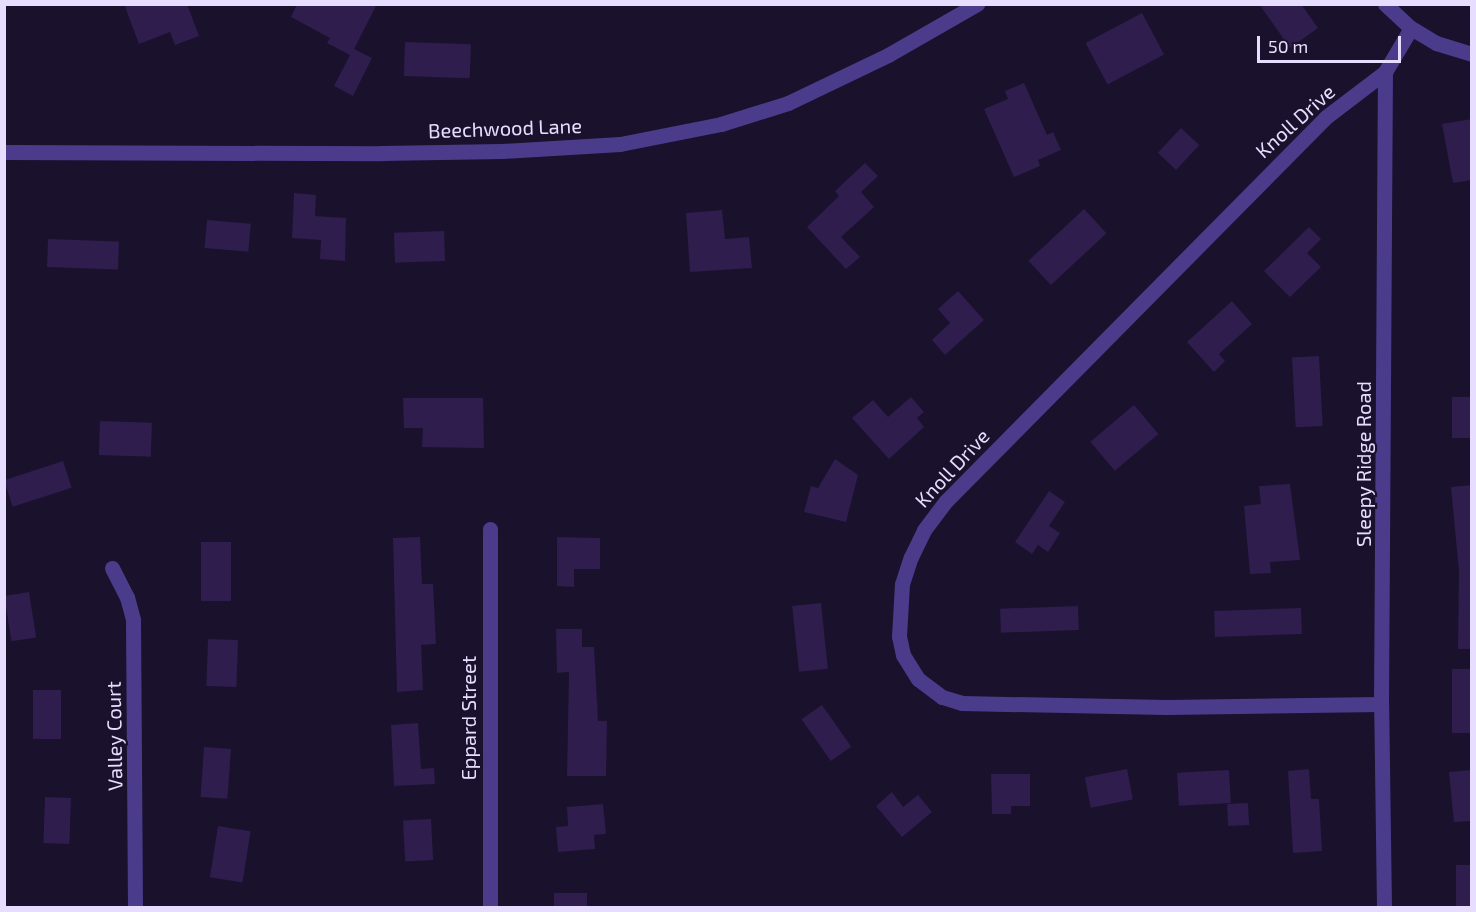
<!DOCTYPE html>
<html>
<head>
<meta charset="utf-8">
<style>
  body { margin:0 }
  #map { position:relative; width:1476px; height:912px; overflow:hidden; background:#1a112c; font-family:"Exo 2",sans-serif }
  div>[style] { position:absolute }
  .building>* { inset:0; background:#2e1d4d; transform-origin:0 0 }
  .street>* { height:15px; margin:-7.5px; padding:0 7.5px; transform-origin:7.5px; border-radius:7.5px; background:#4b3c8b }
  span { translate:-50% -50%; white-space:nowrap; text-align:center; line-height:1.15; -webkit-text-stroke:4.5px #1a112c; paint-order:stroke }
  .street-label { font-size:20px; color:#e6ddff }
  .frame { position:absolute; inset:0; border:6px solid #e6ddff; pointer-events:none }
  .scale { position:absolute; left:1257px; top:36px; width:144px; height:27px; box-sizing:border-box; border:3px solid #e6ddff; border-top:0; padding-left:8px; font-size:18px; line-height:21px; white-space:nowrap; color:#e6ddff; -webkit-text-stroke:4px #1a112c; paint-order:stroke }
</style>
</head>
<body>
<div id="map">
  <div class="building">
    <div style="clip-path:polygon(124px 4px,187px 4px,199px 36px,175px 45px,170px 32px,139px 44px)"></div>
    <div style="clip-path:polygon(297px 4px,377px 4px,354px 49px,372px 58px,353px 96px,334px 86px,350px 55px,327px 43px,330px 38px,291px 17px)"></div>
    <div style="clip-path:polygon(1259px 4px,1301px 4px,1318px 28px,1290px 48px)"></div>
    <div style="left:1142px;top:13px;width:47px;height:64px;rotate:62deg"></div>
    <div style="left:405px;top:42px;width:66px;height:34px;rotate:2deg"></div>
    <div style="clip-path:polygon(1024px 83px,1047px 135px,1053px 132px,1061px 150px,1038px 160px,1040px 166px,1014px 177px,984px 109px,1008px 99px,1005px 91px)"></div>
    <div style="clip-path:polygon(1472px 119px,1472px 180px,1453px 183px,1442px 124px)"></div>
    <div style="left:1181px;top:128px;width:25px;height:34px;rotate:43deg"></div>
    <div style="clip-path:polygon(865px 163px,878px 176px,861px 192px,874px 207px,841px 237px,860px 257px,846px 269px,807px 227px,839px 196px,835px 191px)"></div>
    <div style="clip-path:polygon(294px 193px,316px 195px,315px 216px,346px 218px,345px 261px,320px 259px,321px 240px,292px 238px)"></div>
    <div style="left:1084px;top:209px;width:33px;height:76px;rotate:47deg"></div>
    <div style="clip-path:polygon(722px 210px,725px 239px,749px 237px,752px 268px,690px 272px,686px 213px)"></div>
    <div style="left:207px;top:220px;width:44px;height:28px;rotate:5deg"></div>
    <div style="clip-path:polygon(1309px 227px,1321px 239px,1307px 253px,1321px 267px,1290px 297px,1264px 271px)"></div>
    <div style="left:444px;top:231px;width:30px;height:50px;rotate:88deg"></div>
    <div style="left:48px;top:239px;width:71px;height:28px;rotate:2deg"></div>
    <div style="clip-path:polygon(958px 291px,984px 320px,945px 355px,932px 340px,950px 323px,938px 309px)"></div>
    <div style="clip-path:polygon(1232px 301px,1252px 324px,1219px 354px,1225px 361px,1214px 372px,1187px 342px)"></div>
    <div style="left:1319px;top:356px;width:70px;height:27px;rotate:87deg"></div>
    <div style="clip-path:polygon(911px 397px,924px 412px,917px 418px,924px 427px,889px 459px,852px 418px,873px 400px,888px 417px)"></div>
    <div style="left:1452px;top:397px;width:20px;height:41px"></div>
    <div style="clip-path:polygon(403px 398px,483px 398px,484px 448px,422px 447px,423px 428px,404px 428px)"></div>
    <div style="left:1134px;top:405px;width:38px;height:57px;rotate:50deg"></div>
    <div style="left:100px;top:421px;width:52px;height:34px;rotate:2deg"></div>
    <div style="clip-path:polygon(835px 459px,858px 475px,846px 522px,804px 512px,811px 486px,818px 488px)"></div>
    <div style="left:63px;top:461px;width:28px;height:62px;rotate:72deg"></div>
    <div style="clip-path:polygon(1290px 484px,1300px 560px,1270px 562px,1271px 573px,1250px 574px,1244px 506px,1261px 504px,1259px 486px)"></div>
    <div style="clip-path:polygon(1472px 485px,1472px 649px,1458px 649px,1459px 572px,1451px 487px)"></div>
    <div style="clip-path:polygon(1049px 491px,1065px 502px,1049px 526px,1060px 533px,1048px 552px,1038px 545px,1032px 554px,1015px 542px)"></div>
    <div style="clip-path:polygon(420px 537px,422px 584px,433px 584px,436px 644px,421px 645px,423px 690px,397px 692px,393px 538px)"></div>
    <div style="clip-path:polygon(557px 537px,600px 538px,600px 569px,574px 569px,574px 587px,557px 586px)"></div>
    <div style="left:201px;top:542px;width:30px;height:59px"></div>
    <div style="left:29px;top:592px;width:46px;height:25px;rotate:81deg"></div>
    <div style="left:821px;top:603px;width:66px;height:29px;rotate:84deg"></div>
    <div style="left:1078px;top:606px;width:24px;height:78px;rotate:88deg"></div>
    <div style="left:1301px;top:608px;width:26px;height:87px;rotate:88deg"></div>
    <div style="clip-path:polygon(556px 629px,582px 629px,582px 647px,594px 647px,598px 721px,607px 721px,606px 776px,567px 776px,569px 672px,557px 673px)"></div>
    <div style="left:208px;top:639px;width:30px;height:47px;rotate:2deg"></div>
    <div style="left:1452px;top:669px;width:20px;height:64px"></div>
    <div style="left:33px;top:690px;width:28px;height:49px"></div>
    <div style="left:822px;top:705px;width:51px;height:25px;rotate:55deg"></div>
    <div style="clip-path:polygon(418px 723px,421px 769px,434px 768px,435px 784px,394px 786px,391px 725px)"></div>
    <div style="left:204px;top:747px;width:27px;height:50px;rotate:4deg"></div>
    <div style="left:1127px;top:769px;width:31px;height:43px;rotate:79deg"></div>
    <div style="clip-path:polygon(1309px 769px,1311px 799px,1319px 799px,1322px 851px,1293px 853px,1288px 771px)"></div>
    <div style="left:1229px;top:770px;width:33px;height:52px;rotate:87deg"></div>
    <div style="clip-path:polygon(1472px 770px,1472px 821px,1454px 822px,1449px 772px)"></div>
    <div style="clip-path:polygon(991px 774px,1030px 774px,1030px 806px,1011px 806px,1011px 814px,992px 814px)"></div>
    <div style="clip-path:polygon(892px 792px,903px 807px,918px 795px,932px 812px,902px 837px,876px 806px)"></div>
    <div style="left:45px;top:797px;width:26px;height:46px;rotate:2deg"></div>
    <div style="left:1248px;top:803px;width:22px;height:21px;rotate:87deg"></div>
    <div style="clip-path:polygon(603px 804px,606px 834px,594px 835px,595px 849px,558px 852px,556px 827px,568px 826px,567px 807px)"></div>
    <div style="left:431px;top:819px;width:41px;height:28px;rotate:87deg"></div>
    <div style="left:218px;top:826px;width:33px;height:52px;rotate:9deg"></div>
    <div style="left:1472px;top:865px;width:43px;height:16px;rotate:90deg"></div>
    <div style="left:554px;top:893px;width:33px;height:15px"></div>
  </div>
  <div class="street">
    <div style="left:1385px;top:4px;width:35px;rotate:43deg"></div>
    <div style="left:1411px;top:28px;width:29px;rotate:31deg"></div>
    <div style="left:1436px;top:43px;width:38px;rotate:17deg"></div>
    <div style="left:4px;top:152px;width:377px;rotate:0.2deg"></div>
    <div style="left:381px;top:153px;width:121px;rotate:-0.9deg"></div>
    <div style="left:502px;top:151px;width:118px;rotate:-3.4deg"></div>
    <div style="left:620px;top:144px;width:103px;rotate:-11.2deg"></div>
    <div style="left:721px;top:124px;width:70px;rotate:-17.4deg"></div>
    <div style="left:788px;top:103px;width:111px;rotate:-25.6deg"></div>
    <div style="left:888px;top:55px;width:103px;rotate:-29.8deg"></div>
    <div style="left:490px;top:529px;width:379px;rotate:90deg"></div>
    <div style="left:112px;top:568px;width:33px;rotate:63deg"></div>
    <div style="left:127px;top:597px;width:24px;rotate:75deg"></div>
    <div style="left:133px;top:620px;width:288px;rotate:89.6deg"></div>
    <div style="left:1381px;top:704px;width:215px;rotate:179.2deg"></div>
    <div style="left:1166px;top:707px;width:204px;rotate:-178.9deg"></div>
    <div style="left:962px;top:703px;width:21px;rotate:-163deg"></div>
    <div style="left:942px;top:697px;width:30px;rotate:-143deg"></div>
    <div style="left:918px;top:679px;width:28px;rotate:-122deg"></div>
    <div style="left:903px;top:655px;width:19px;rotate:-102deg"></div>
    <div style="left:899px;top:636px;width:52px;rotate:-86.7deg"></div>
    <div style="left:902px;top:584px;width:28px;rotate:-72deg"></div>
    <div style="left:911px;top:557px;width:30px;rotate:-64deg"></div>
    <div style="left:924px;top:530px;width:36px;rotate:-53deg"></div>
    <div style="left:946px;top:501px;width:540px;rotate:-45.3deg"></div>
    <div style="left:1326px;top:117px;width:74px;rotate:-37.3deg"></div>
    <div style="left:1384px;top:908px;width:204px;rotate:-90.8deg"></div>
    <div style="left:1381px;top:704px;width:632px;rotate:-89.64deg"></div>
    <div style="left:1385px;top:72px;width:51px;rotate:-59.4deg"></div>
  </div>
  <div class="street-label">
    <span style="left:1295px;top:121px;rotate:-42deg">Knoll Drive</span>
    <span style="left:505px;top:128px;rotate:-2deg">Beechwood Lane</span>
    <span style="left:1363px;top:464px;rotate:-90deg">Sleepy Ridge Road</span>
    <span style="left:952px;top:468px;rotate:-47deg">Knoll Drive</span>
    <span style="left:468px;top:718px;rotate:-90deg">Eppard Street</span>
    <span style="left:114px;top:736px;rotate:-91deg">Valley Court</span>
  </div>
  <div class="frame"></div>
  <div class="scale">50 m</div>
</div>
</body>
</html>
